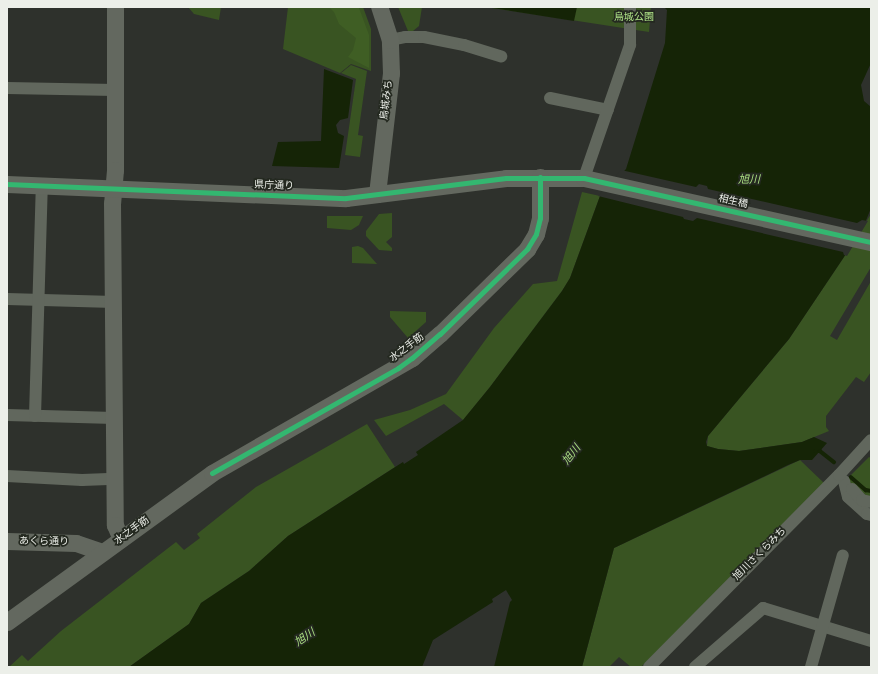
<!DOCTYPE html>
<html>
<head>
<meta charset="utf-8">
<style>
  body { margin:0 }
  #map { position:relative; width:878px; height:674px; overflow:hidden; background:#2e312c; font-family:"Source Sans 3","Noto Sans JP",sans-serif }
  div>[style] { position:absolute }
  .green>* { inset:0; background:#395422 }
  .forest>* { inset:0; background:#3f5e24 }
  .water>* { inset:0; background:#152406 }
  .pier>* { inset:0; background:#2e312c }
  .stream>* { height:3.5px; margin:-1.75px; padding:0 1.75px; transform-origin:1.75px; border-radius:1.75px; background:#152406 }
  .street>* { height:12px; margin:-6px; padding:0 6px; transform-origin:6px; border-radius:6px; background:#61675d }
  .secondary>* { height:17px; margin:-8.5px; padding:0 8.5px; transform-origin:8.5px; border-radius:8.5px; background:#63685f }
  .cycleway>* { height:5px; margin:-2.5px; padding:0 2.5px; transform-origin:2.5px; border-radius:2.5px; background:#33b770 }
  span { translate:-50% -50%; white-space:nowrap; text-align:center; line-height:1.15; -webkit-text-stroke:3.5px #242920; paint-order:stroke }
  .park-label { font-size:10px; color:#b2e78a }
  .street-label { font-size:10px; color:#ecefe9 }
  .water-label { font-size:11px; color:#aade82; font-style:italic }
  .frame { position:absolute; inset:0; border:8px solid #ecefe9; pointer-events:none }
</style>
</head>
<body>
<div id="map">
  <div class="green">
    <div style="clip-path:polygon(188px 7px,221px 7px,219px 20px,194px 14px)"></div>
    <div style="clip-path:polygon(288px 7px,363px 7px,371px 29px,371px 71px,351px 64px,340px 73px,283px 49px)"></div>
    <div style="clip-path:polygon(398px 7px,422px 7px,419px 26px,413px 31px,408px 31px)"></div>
    <div style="clip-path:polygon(486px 7px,651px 7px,649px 32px)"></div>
    <div style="clip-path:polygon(351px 65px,367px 71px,358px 135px,363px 136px,360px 157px,345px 155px,356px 79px,341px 73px)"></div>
    <div style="clip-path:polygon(582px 192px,600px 196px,570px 278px,562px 291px,490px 387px,463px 420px,444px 404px,386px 436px,374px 420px,410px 410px,446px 394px,494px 328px,533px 284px,557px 281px)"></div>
    <div style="clip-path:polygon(392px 213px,392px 237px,386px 242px,392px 248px,392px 251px,379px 250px,366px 236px,366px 231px,379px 214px)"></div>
    <div style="clip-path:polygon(871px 214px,871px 267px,830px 336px,837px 340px,871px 281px,871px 372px,864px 382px,856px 377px,826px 416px,826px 427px,829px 431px,802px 442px,739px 451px,718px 449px,707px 446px,708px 436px,789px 339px,844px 257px)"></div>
    <div style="clip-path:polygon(327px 216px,363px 216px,359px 225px,351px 230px,327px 228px)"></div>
    <div style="clip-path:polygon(358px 246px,363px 248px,377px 264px,352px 263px,352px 247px)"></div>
    <div style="clip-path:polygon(390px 311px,426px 312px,426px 322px,408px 338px,390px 317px)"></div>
    <div style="clip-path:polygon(367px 424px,395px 467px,288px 536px,249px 571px,201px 603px,189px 624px,129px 667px,9px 667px,22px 655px,28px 661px,61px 631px,176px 542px,184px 550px,200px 538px,197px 534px,256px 487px)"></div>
    <div style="clip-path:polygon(869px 457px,871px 458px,871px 499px,848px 481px,848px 478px)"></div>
    <div style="clip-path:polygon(800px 460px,824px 483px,641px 667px,631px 667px,619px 657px,609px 667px,582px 667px,614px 548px)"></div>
  </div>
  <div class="forest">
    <div style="clip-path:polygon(329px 7px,359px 8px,369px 35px,369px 68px,348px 57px,353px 50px,356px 38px,339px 24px,334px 12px)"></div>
  </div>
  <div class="water">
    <div style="clip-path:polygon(486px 7px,577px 7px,574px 21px)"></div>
    <div style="clip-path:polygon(664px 7px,871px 7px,871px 63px,861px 85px,864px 101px,871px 107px,871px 208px,865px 223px,844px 257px,789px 339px,708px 436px,706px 442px,707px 446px,718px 449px,739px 451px,802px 442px,814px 437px,827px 443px,812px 460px,800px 460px,788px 465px,614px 548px,582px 667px,494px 667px,510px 602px,512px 600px,506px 590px,492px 599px,493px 602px,433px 640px,422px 667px,129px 667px,189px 624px,201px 603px,249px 571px,288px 536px,403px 462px,404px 464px,418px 455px,416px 452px,463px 420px,490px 387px,562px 291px,570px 278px,600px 196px,626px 169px,665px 43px,667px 10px)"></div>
    <div style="clip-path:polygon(324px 69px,353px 80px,348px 118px,340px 120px,336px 125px,338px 133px,344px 136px,339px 168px,272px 166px,278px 142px,321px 141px)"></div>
  </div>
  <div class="pier">
    <div style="clip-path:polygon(621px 170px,696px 187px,699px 184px,707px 186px,708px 189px,857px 223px,862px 220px,868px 221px,847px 256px,844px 255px,843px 252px,697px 218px,693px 221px,684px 219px,683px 217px,598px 196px)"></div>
  </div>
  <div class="stream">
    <div style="left:815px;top:451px;width:5px"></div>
    <div style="left:820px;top:451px;width:18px;rotate:38deg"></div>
    <div style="left:851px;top:477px;width:20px;rotate:41deg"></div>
    <div style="left:866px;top:490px;width:5px;rotate:11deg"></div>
  </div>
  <div class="street">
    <div style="left:390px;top:40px;width:15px;rotate:-11deg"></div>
    <div style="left:405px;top:37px;width:19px"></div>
    <div style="left:424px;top:37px;width:41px;rotate:11.3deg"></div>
    <div style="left:464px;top:45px;width:39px;rotate:17deg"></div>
    <div style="left:7px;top:88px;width:108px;rotate:1.1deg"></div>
    <div style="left:550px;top:98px;width:59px;rotate:11.7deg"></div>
    <div style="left:584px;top:178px;width:141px;rotate:-70.9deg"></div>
    <div style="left:630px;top:45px;width:38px;rotate:-90deg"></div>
    <div style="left:7px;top:299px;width:107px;rotate:1.6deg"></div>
    <div style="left:7px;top:415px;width:107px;rotate:1.6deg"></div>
    <div style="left:35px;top:416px;width:231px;rotate:-88.3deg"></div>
    <div style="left:7px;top:476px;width:75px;rotate:3.1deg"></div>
    <div style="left:82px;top:480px;width:33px;rotate:-2deg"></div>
    <div style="left:844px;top:481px;width:16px;rotate:76deg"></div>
    <div style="left:848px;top:497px;width:25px;rotate:42deg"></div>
    <div style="left:867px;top:514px;width:4px;rotate:14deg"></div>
    <div style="left:852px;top:489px;width:15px;rotate:48deg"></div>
    <div style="left:862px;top:500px;width:9px;rotate:13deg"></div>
    <div style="left:649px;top:667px;width:270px;rotate:-45.3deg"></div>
    <div style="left:839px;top:475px;width:47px;rotate:-47.6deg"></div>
    <div style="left:695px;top:667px;width:90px;rotate:-40.9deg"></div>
    <div style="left:763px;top:608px;width:113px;rotate:17deg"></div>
    <div style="left:811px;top:667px;width:116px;rotate:-74.1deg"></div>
  </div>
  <div class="secondary">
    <div style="left:115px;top:7px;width:163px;rotate:90deg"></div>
    <div style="left:115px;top:170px;width:33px;rotate:95deg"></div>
    <div style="left:112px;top:203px;width:322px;rotate:89.5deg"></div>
    <div style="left:115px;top:525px;width:15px;rotate:67deg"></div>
    <div style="left:7px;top:184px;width:339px;rotate:2.4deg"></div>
    <div style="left:346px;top:198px;width:161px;rotate:-7.1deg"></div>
    <div style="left:506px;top:178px;width:78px"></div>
    <div style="left:584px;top:178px;width:294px;rotate:12.6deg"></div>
    <div style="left:377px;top:194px;width:122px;rotate:-83.4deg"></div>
    <div style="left:391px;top:73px;width:33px;rotate:-92deg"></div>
    <div style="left:390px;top:40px;width:35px;rotate:-108deg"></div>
    <div style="left:7px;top:541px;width:69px;rotate:1.7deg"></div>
    <div style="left:76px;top:543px;width:28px;rotate:19deg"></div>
    <div style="left:7px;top:622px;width:253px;rotate:-36deg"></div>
    <div style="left:212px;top:473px;width:231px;rotate:-29.9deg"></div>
    <div style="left:412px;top:358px;width:37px;rotate:-41deg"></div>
    <div style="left:440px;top:334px;width:122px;rotate:-44.3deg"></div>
    <div style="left:527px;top:249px;width:17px;rotate:-59deg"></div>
    <div style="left:536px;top:234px;width:16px;rotate:-76deg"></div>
    <div style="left:540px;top:218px;width:41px;rotate:-90deg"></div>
  </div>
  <div class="cycleway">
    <div style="left:7px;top:184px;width:339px;rotate:2.4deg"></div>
    <div style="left:346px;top:198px;width:161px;rotate:-7.1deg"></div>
    <div style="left:506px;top:178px;width:78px"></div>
    <div style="left:584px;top:178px;width:294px;rotate:12.6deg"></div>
    <div style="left:212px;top:473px;width:214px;rotate:-29.4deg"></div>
    <div style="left:398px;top:368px;width:17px;rotate:-36deg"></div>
    <div style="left:412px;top:358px;width:37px;rotate:-41deg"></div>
    <div style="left:440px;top:334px;width:122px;rotate:-44.3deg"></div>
    <div style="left:527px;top:249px;width:17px;rotate:-59deg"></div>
    <div style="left:536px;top:234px;width:16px;rotate:-76deg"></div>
    <div style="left:540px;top:218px;width:41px;rotate:-90deg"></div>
  </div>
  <div class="park-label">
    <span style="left:634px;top:18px">烏城公園</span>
  </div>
  <div class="street-label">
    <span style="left:387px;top:100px;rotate:-83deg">烏城みち</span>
    <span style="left:274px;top:186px;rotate:2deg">県庁通り</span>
    <span style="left:733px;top:202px;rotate:13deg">相生橋</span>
    <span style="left:407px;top:348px;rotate:-37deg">水之手筋</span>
    <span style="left:132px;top:531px;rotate:-36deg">水之手筋</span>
    <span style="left:44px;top:542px;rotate:1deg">あくら通り</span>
    <span style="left:760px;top:554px;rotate:-45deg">旭川さくらみち</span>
  </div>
  <div class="water-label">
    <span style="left:749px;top:180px">旭川</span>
    <span style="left:572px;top:455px;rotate:-52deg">旭川</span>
    <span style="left:305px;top:638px;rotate:-34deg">旭川</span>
  </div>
  <div class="frame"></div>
</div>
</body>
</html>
